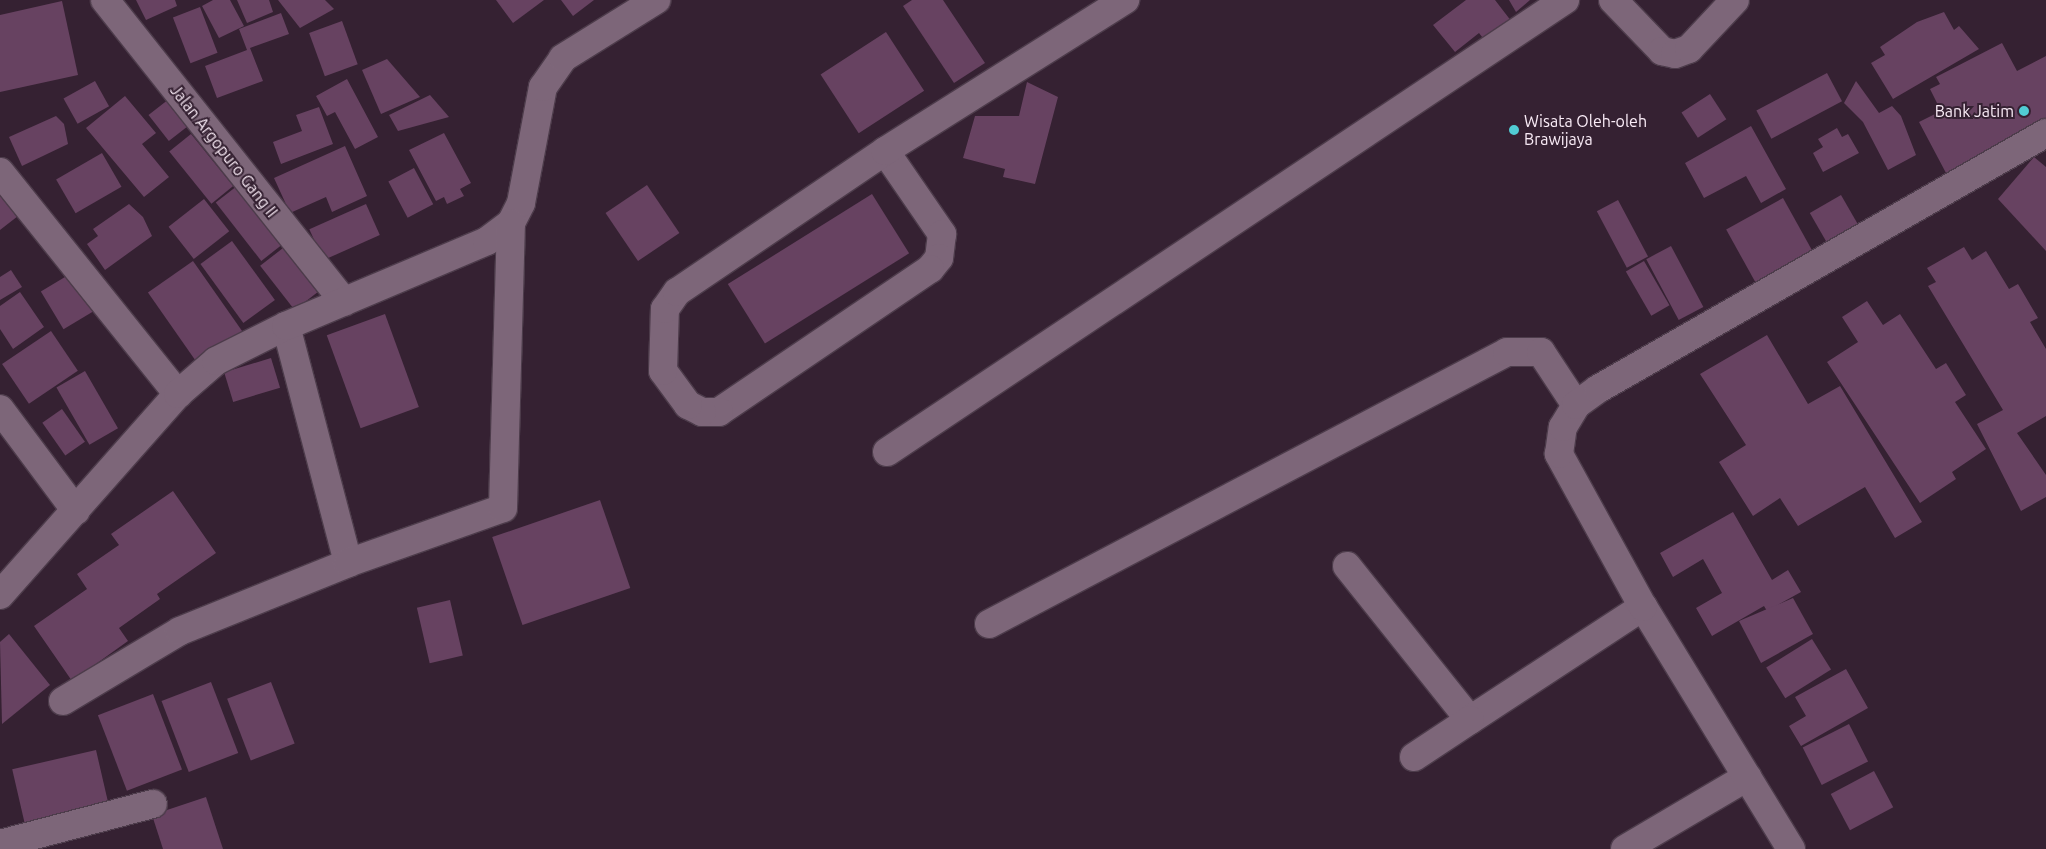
<!DOCTYPE html>
<html>
<head>
<meta charset="utf-8">
<style>
  body { margin:0 }
  #map { position:relative; width:2046px; height:849px; overflow:hidden; background:#352132; font-family:Ubuntu,sans-serif }
  div>[style] { position:absolute }
  .building>* { inset:0; background:#674261; transform-origin:0 0 }
  .roads { filter:drop-shadow(1px 0 #4d3c4b) drop-shadow(-1px 0 #4d3c4b) drop-shadow(0 1px #4d3c4b) drop-shadow(0 -1px #4d3c4b) }
  .minor>* { height:28px; margin:-14px; padding:0 14px; transform-origin:14px; border-radius:14px; background:#7d6679 }
  .dots>* { width:14px; height:14px; translate:-50% -50%; box-sizing:border-box; border:2px solid #352132; border-radius:50% }
  span { translate:-50% -50%; white-space:nowrap; text-align:center; line-height:1.15; -webkit-text-stroke:4px #352132; paint-order:stroke }
  .poi-label { font-size:16px; color:#faecf7 }
  .right { translate:-100% -50%; text-align:right }
  .left { translate:0 -50%; text-align:left }
  .street-label { font-size:16px; color:#faecf7 }
</style>
</head>
<body>
<div id="map">
  <div class="building">
    <div style="clip-path:polygon(136px 0,175px 0,177px 6px,146px 20px)"></div>
    <div style="clip-path:polygon(213px 0,230px 0,244px 26px,219px 38px,202px 6px)"></div>
    <div style="clip-path:polygon(237px 0,269px 0,273px 12px,247px 23px)"></div>
    <div style="clip-path:polygon(278px 0,325px 0,334px 9px,300px 28px)"></div>
    <div style="clip-path:polygon(496px 0,544px 0,513px 23px)"></div>
    <div style="clip-path:polygon(561px 0,594px 0,573px 16px)"></div>
    <div style="clip-path:polygon(912px 0,943px 0,985px 63px,954px 83px,903px 6px)"></div>
    <div style="clip-path:polygon(1466px 0,1495px 0,1515px 26px,1489px 46px,1479px 33px,1455px 52px,1433px 25px)"></div>
    <div style="clip-path:polygon(1509px 0,1530px 0,1516px 12px)"></div>
    <div style="clip-path:polygon(62px 1px,78px 75px,0 92px,0 15px)"></div>
    <div style="left:200px;top:7px;width:49px;height:29px;rotate:69deg"></div>
    <div style="clip-path:polygon(1944px 12px,1954px 30px,1959px 26px,1979px 49px,1893px 99px,1871px 63px,1885px 55px,1880px 47px,1917px 22px)"></div>
    <div style="clip-path:polygon(281px 13px,289px 34px,250px 48px,263px 81px,217px 98px,205px 66px,247px 50px,239px 29px)"></div>
    <div style="left:342px;top:21px;width:46px;height:35px;rotate:70deg"></div>
    <div style="left:886px;top:32px;width:70px;height:78px;rotate:57deg"></div>
    <div style="clip-path:polygon(2002px 43px,2017px 71px,2046px 56px,2046px 121px,1946px 173px,1919px 122px,1941px 111px,1930px 89px,1940px 84px,1936px 77px)"></div>
    <div style="clip-path:polygon(387px 59px,420px 97px,381px 114px,362px 70px)"></div>
    <div style="left:1827px;top:73px;width:32px;height:80px;rotate:62deg"></div>
    <div style="clip-path:polygon(347px 79px,378px 137px,355px 149px,335px 112px,327px 116px,316px 96px)"></div>
    <div style="left:95px;top:81px;width:29px;height:36px;rotate:61deg"></div>
    <div style="clip-path:polygon(1856px 81px,1879px 113px,1892px 106px,1901px 116px,1916px 155px,1888px 170px,1863px 122px,1844px 103px)"></div>
    <div style="clip-path:polygon(1027px 82px,1058px 97px,1035px 184px,1003px 177px,1005px 169px,963px 158px,975px 116px,1019px 116px)"></div>
    <div style="left:1710px;top:94px;width:30px;height:34px;rotate:57deg"></div>
    <div style="clip-path:polygon(430px 95px,449px 117px,398px 131px,389px 115px)"></div>
    <div style="clip-path:polygon(125px 96px,156px 133px,142px 144px,169px 177px,144px 197px,86px 128px)"></div>
    <div style="left:169px;top:99px;width:33px;height:26px;rotate:52deg"></div>
    <div style="clip-path:polygon(319px 107px,333px 144px,281px 164px,273px 142px,302px 131px,296px 115px)"></div>
    <div style="clip-path:polygon(56px 116px,64px 124px,68px 144px,22px 166px,9px 137px)"></div>
    <div style="clip-path:polygon(1751px 126px,1786px 189px,1761px 203px,1746px 176px,1704px 198px,1685px 163px)"></div>
    <div style="clip-path:polygon(1837px 128px,1842px 137px,1848px 134px,1859px 153px,1823px 172px,1813px 153px,1823px 147px,1818px 139px)"></div>
    <div style="clip-path:polygon(444px 133px,471px 183px,460px 189px,464px 196px,447px 204px,444px 197px,436px 201px,409px 150px)"></div>
    <div style="left:191px;top:134px;width:67px;height:28px;rotate:51deg"></div>
    <div style="clip-path:polygon(345px 146px,367px 196px,332px 212px,326px 197px,290px 213px,274px 178px)"></div>
    <div style="left:102px;top:153px;width:39px;height:53px;rotate:60deg"></div>
    <div style="clip-path:polygon(2034px 157px,2046px 167px,2046px 251px,1998px 199px)"></div>
    <div style="left:414px;top:168px;width:41px;height:29px;rotate:62deg"></div>
    <div style="clip-path:polygon(0 176px,27px 209px,0 230px)"></div>
    <div style="left:647px;top:185px;width:58px;height:50px;rotate:56deg"></div>
    <div style="left:237px;top:186px;width:74px;height:27px;rotate:52deg"></div>
    <div style="left:872px;top:194px;width:70px;height:170px;rotate:58deg"></div>
    <div style="left:1841px;top:195px;width:34px;height:36px;rotate:60deg"></div>
    <div style="left:1783px;top:198px;width:63px;height:65px;rotate:61deg"></div>
    <div style="left:204px;top:199px;width:41px;height:45px;rotate:52deg"></div>
    <div style="left:1618px;top:200px;width:64px;height:24px;rotate:62deg"></div>
    <div style="clip-path:polygon(129px 204px,143px 217px,152px 236px,105px 270px,87px 244px,98px 236px,93px 229px)"></div>
    <div style="left:366px;top:204px;width:34px;height:62px;rotate:66deg"></div>
    <div style="left:232px;top:241px;width:73px;height:39px;rotate:54deg"></div>
    <div style="left:1671px;top:246px;width:69px;height:28px;rotate:62deg"></div>
    <div style="clip-path:polygon(1964px 247px,1972px 260px,1986px 251px,2009px 289px,2018px 284px,2038px 318px,2030px 322px,2046px 349px,2046px 416px,2017px 433px,2046px 475px,2046px 497px,2021px 511px,1977px 424px,2003px 410px,1928px 286px,1936px 282px,1927px 268px)"></div>
    <div style="left:283px;top:248px;width:56px;height:29px;rotate:52deg"></div>
    <div style="left:193px;top:261px;width:92px;height:55px;rotate:55deg"></div>
    <div style="left:1644px;top:261px;width:51px;height:21px;rotate:60deg"></div>
    <div style="clip-path:polygon(11px 270px,22px 287px,0 300px,0 277px)"></div>
    <div style="left:70px;top:274px;width:44px;height:34px;rotate:59deg"></div>
    <div style="clip-path:polygon(20px 292px,44px 327px,13px 349px,0 329px,0 306px)"></div>
    <div style="clip-path:polygon(1867px 301px,1883px 325px,1900px 314px,1936px 369px,1946px 363px,1966px 395px,1955px 402px,1986px 449px,1952px 472px,1956px 479px,1920px 503px,1827px 362px,1858px 342px,1842px 317px)"></div>
    <div style="left:385px;top:314px;width:99px;height:62px;rotate:70deg"></div>
    <div style="left:51px;top:331px;width:48px;height:59px;rotate:56deg"></div>
    <div style="clip-path:polygon(1767px 335px,1808px 404px,1840px 386px,1922px 522px,1895px 538px,1865px 487px,1798px 526px,1780px 498px,1753px 516px,1719px 462px,1746px 445px,1700px 374px)"></div>
    <div style="left:271px;top:358px;width:31px;height:49px;rotate:73deg"></div>
    <div style="left:85px;top:371px;width:66px;height:33px;rotate:60deg"></div>
    <div style="left:62px;top:409px;width:40px;height:24px;rotate:55deg"></div>
    <div style="clip-path:polygon(173px 491px,216px 553px,157px 594px,160px 599px,119px 628px,128px 641px,72px 681px,34px 626px,87px 589px,77px 574px,119px 545px,111px 534px)"></div>
    <div style="left:600px;top:500px;width:93px;height:114px;rotate:71deg"></div>
    <div style="clip-path:polygon(1733px 512px,1772px 580px,1788px 570px,1801px 592px,1767px 611px,1764px 606px,1712px 636px,1696px 608px,1722px 593px,1703px 559px,1673px 577px,1660px 553px)"></div>
    <div style="clip-path:polygon(1793px 598px,1813px 634px,1761px 663px,1739px 621px)"></div>
    <div style="left:450px;top:600px;width:57px;height:34px;rotate:77deg"></div>
    <div style="clip-path:polygon(9px 634px,50px 685px,2px 724px,0 642px)"></div>
    <div style="left:1812px;top:639px;width:36px;height:54px;rotate:58deg"></div>
    <div style="clip-path:polygon(1846px 669px,1868px 708px,1801px 746px,1789px 726px,1806px 716px,1795px 697px)"></div>
    <div style="left:211px;top:682px;width:76px;height:53px;rotate:69deg"></div>
    <div style="left:271px;top:682px;width:66px;height:47px;rotate:69deg"></div>
    <div style="left:153px;top:694px;width:81px;height:59px;rotate:69deg"></div>
    <div style="left:1849px;top:724px;width:42px;height:52px;rotate:63deg"></div>
    <div style="left:96px;top:750px;width:59px;height:86px;rotate:77deg"></div>
    <div style="left:1874px;top:771px;width:41px;height:49px;rotate:62deg"></div>
    <div style="clip-path:polygon(206px 797px,223px 849px,163px 849px,152px 815px)"></div>
  </div>
  <div class="roads">
    <div class="minor">
      <div style="left:105px;top:0;width:385px;rotate:51.6deg"></div>
      <div style="left:1613px;top:0;width:71px;rotate:46.1deg"></div>
      <div style="left:1662px;top:51px;width:13px;rotate:13deg"></div>
      <div style="left:1675px;top:54px;width:15px;rotate:-20deg"></div>
      <div style="left:1689px;top:49px;width:67px;rotate:-46.8deg"></div>
      <div style="left:885px;top:151px;width:101px;rotate:55.5deg"></div>
      <div style="left:942px;top:234px;width:24px;rotate:97deg"></div>
      <div style="left:939px;top:258px;width:14px;rotate:129deg"></div>
      <div style="left:930px;top:269px;width:255px;rotate:145.9deg"></div>
      <div style="left:719px;top:412px;width:17px;rotate:180deg"></div>
      <div style="left:702px;top:412px;width:16px;rotate:-153deg"></div>
      <div style="left:688px;top:405px;width:42px;rotate:-126.3deg"></div>
      <div style="left:663px;top:371px;width:62px;rotate:-88.2deg"></div>
      <div style="left:665px;top:309px;width:21px;rotate:-55deg"></div>
      <div style="left:677px;top:292px;width:251px;rotate:-34.1deg"></div>
      <div style="left:885px;top:151px;width:284px;rotate:-32.2deg"></div>
      <div style="left:0;top:172px;width:285px;rotate:51.3deg"></div>
      <div style="left:286px;top:326px;width:245px;rotate:75.3deg"></div>
      <div style="left:0;top:409px;width:127px;rotate:53.3deg"></div>
      <div style="left:887px;top:452px;width:815px;rotate:-33.69deg"></div>
      <div style="left:1347px;top:566px;width:197px;rotate:51.4deg"></div>
      <div style="left:1470px;top:720px;width:207px;rotate:-33.2deg"></div>
      <div style="left:0;top:595px;width:268px;rotate:-48.5deg"></div>
      <div style="left:178px;top:394px;width:50px;rotate:-41deg"></div>
      <div style="left:216px;top:361px;width:78px;rotate:-26.6deg"></div>
      <div style="left:286px;top:326px;width:218px;rotate:-22.9deg"></div>
      <div style="left:487px;top:241px;width:30px;rotate:-37deg"></div>
      <div style="left:511px;top:223px;width:22px;rotate:-63deg"></div>
      <div style="left:521px;top:203px;width:118px;rotate:-79.3deg"></div>
      <div style="left:543px;top:87px;width:35px;rotate:-55deg"></div>
      <div style="left:563px;top:58px;width:110px;rotate:-31.9deg"></div>
      <div style="left:989px;top:624px;width:585px;rotate:-27.7deg"></div>
      <div style="left:1507px;top:352px;width:34px"></div>
      <div style="left:1541px;top:352px;width:64px;rotate:56.6deg"></div>
      <div style="left:63px;top:701px;width:136px;rotate:-30.9deg"></div>
      <div style="left:180px;top:631px;width:181px;rotate:-22deg"></div>
      <div style="left:348px;top:563px;width:164px;rotate:-19.5deg"></div>
      <div style="left:503px;top:508px;width:285px;rotate:-88.4deg"></div>
      <div style="left:1414px;top:757px;width:67px;rotate:-33.5deg"></div>
      <div style="left:0;top:844px;width:158px;rotate:-14.7deg"></div>
      <div style="left:1625px;top:849px;width:142px;rotate:-30.5deg"></div>
      <div style="left:1791px;top:849px;width:284px;rotate:-121.4deg"></div>
      <div style="left:1643px;top:607px;width:175px;rotate:-118.8deg"></div>
      <div style="left:1559px;top:454px;width:27px;rotate:-82deg"></div>
      <div style="left:1563px;top:427px;width:26px;rotate:-59deg"></div>
      <div style="left:1576px;top:405px;width:27px;rotate:-36deg"></div>
      <div style="left:1598px;top:389px;width:516px;rotate:-29.74deg"></div>
    </div>
  </div>
  <div class="dots">
    <div style="left:2024px;top:111px;background:#51ccd4"></div>
    <div style="left:1514px;top:130px;background:#51ccd4"></div>
  </div>
  <div class="poi-label">
    <span class="right" style="left:2014px;top:111px">Bank Jatim</span>
    <span class="left" style="left:1524px;top:130px">Wisata Oleh-oleh<br>Brawijaya</span>
  </div>
  <div class="street-label">
    <span style="left:224px;top:151px;rotate:52deg">Jalan Argopuro Gang II</span>
  </div>
</div>
</body>
</html>
